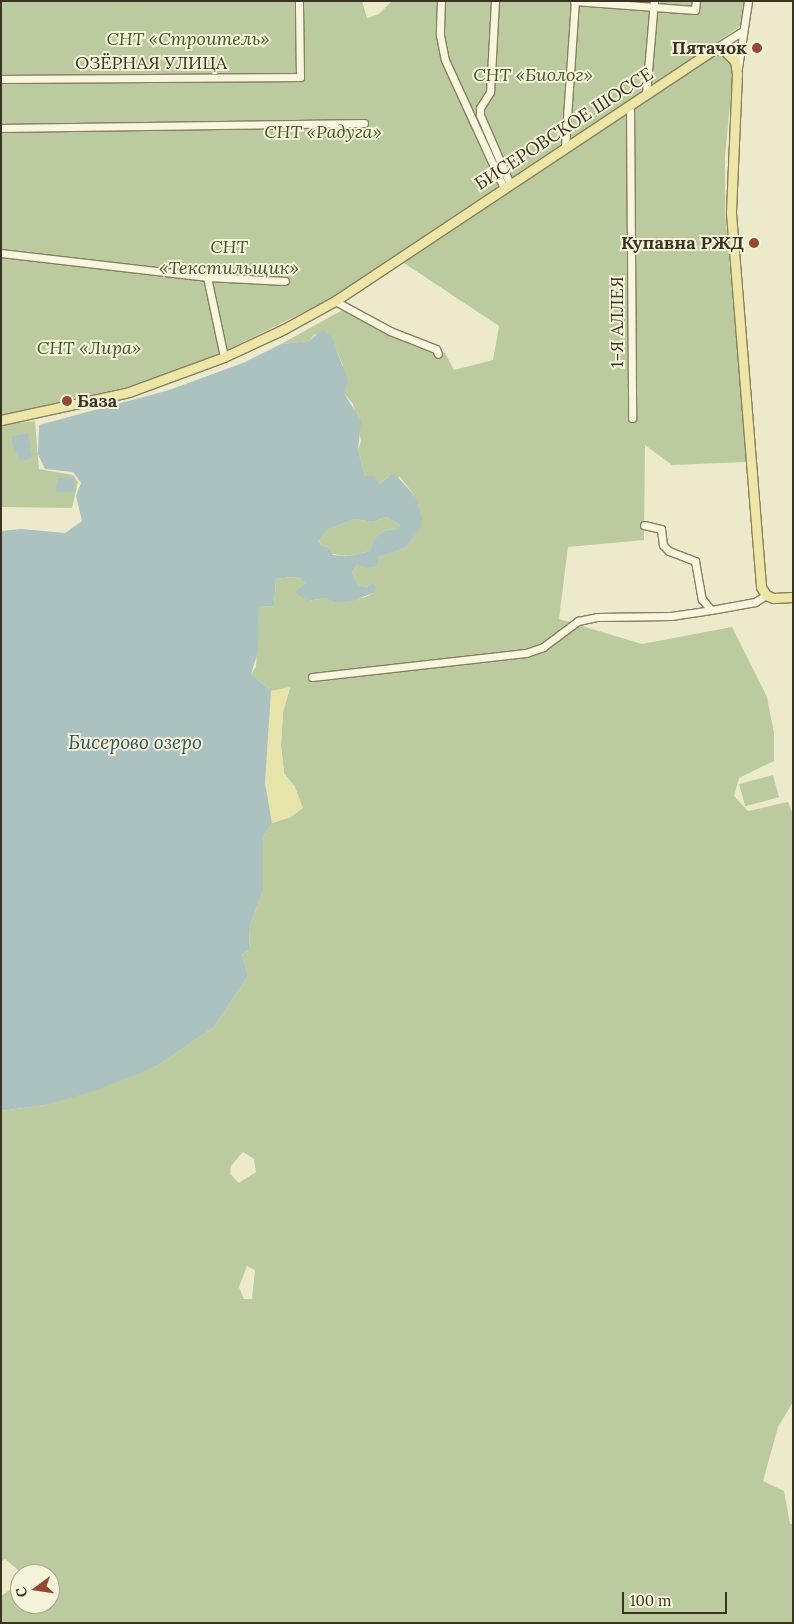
<!DOCTYPE html>
<html>
<head>
<meta charset="utf-8">
<style>
  body { margin:0 }
  #map { position:relative; width:794px; height:1624px; overflow:hidden; background:#edeacb; font-family:Lora,serif }
  div>[style] { position:absolute }
  .green>* { inset:0; background:#bccb9f; transform-origin:0 0 }
  .sand>* { inset:0; background:#e6e3ab }
  .water>* { inset:0; background:#abc2c0 }
  .roads { filter:drop-shadow(1px 0 #897f60) drop-shadow(-1px 0 #897f60) drop-shadow(0 1px #897f60) drop-shadow(0 -1px #897f60) }
  .minor>* { height:7px; margin:-3.5px; padding:0 3.5px; transform-origin:3.5px; border-radius:3.5px; background:#f8f6de }
  .major>* { height:9px; margin:-4.5px; padding:0 4.5px; transform-origin:4.5px; border-radius:4.5px; background:#ede6a6 }
  .dots>* { width:14px; height:14px; translate:-50% -50%; box-sizing:border-box; border:2px solid #f5f3da; border-radius:50% }
  span { translate:-50% -50%; white-space:nowrap; text-align:center; line-height:1.15; -webkit-text-stroke:4px #f5f3da; paint-order:stroke }
  .park-label { font-size:18px; color:#41562a; font-style:italic }
  .poi-label { font-size:18px; color:#3b3322; font-weight:700 }
  .right { translate:-100% -50%; text-align:right }
  .left { translate:0 -50%; text-align:left }
  .street-label { font-size:18px; color:#3b3322 }
  .water-label { font-size:19px; color:#335359; font-style:italic }
  .frame { position:absolute; inset:0; border:2px solid #3b3322; pointer-events:none }
  .north { position:absolute; left:10px; top:1564px; width:50px; height:50px; box-sizing:border-box; background:#f5f3da; border:1px solid #aba690; border-radius:50%; rotate:256deg; font-size:14px; font-weight:700; line-height:20px; text-align:center; color:#3b3322 }
  .north::after { content:''; display:block; margin:auto; width:18px; height:22px; background:#954833; clip-path:polygon(50% 0,100% 100%,50% 72%,0 100%) }
  .scale { position:absolute; left:622px; top:1592px; width:105px; height:22px; box-sizing:border-box; border:2px solid #3b3322; border-top:0; padding-left:6px; font-size:15px; line-height:18px; white-space:nowrap; color:#3b3322; -webkit-text-stroke:4px #f5f3da; paint-order:stroke }
</style>
</head>
<body>
<div id="map">
  <div class="green">
    <div style="clip-path:polygon(1px 1px,362px 1px,367px 18px,379px 14px,392px 1px,748px 1px,745px 23px,332px 298px,223px 352px,178px 370px,128px 387px,1px 415px)"></div>
    <div style="clip-path:polygon(evenodd,715px 54px,724px 55px,731px 62px,733px 74px,725px 156px,725px 212px,747px 462px,672px 465px,645px 445px,644px 540px,568px 547px,559px 619px,642px 644px,732px 627px,767px 697px,774px 733px,774px 761px,739px 778px,734px 796px,748px 811px,788px 802px,793px 815px,793px 1402px,778px 1427px,763px 1481px,784px 1491px,790px 1524px,793px 1524px,793px 1623px,1px 1623px,1px 1596px,20px 1583px,20px 1604px,50px 1604px,50px 1574px,23px 1574px,5px 1559px,1px 1562px,1px 1111px,45px 1105px,157px 1066px,214px 1027px,248px 976px,242px 954px,249px 950px,250px 925px,263px 891px,263px 837px,272px 823px,291px 817px,295px 787px,284px 773px,281px 746px,283px 712px,290px 688px,271px 691px,251px 674px,256px 667px,259px 607px,274px 606px,276px 579px,292px 577px,300px 578px,305px 584px,308px 601px,325px 598px,335px 603px,366px 597px,373px 593px,373px 583px,367px 587px,358px 585px,352px 572px,358px 564px,405px 548px,415px 496px,400px 477px,388px 477px,379px 484px,365px 476px,358px 450px,361px 441px,353px 404px,344px 393px,343px 366px,336px 348px,315px 334px,309px 341px,281px 344px,348px 307px,445px 353px,454px 370px,493px 360px,499px 326px,401px 261px,715px 54px,243px 1152px,254px 1159px,256px 1172px,239px 1183px,230px 1174px,231px 1166px,243px 1152px,715px 54px,247px 1266px,255px 1270px,252px 1299px,244px 1299px,239px 1287px,247px 1266px)"></div>
    <div style="clip-path:polygon(35px 421px,39px 469px,73px 475px,78px 482px,72px 508px,1px 507px,1px 425px)"></div>
    <div style="clip-path:polygon(386px 517px,400px 525px,398px 529px,386px 530px,376px 538px,370px 551px,349px 556px,332px 554px,328px 547px,321px 545px,319px 541px,327px 530px,354px 519px,373px 522px)"></div>
    <div style="left:773px;top:775px;width:23px;height:35px;rotate:75deg"></div>
  </div>
  <div class="sand">
    <div style="clip-path:polygon(290px 687px,283px 712px,281px 746px,284px 773px,295px 787px,303px 808px,291px 817px,272px 823px,265px 783px,271px 691px)"></div>
  </div>
  <div class="water">
    <div style="clip-path:polygon(evenodd,322px 330px,332px 337px,348px 381px,344px 393px,361px 421px,358px 450px,365px 476px,374px 476px,379px 484px,394px 473px,415px 496px,422px 518px,421px 527px,405px 548px,379px 557px,376px 566px,367px 568px,358px 564px,352px 572px,358px 585px,367px 587px,373px 583px,376px 588px,373px 593px,352px 601px,335px 603px,325px 598px,308px 601px,295px 592px,305px 584px,300px 578px,292px 577px,276px 579px,274px 606px,259px 607px,258px 652px,251px 674px,271px 691px,265px 783px,272px 823px,263px 837px,263px 891px,250px 925px,249px 950px,242px 954px,248px 976px,214px 1027px,157px 1066px,94px 1091px,45px 1105px,1px 1111px,1px 531px,21px 529px,65px 533px,82px 521px,76px 496px,81px 483px,73px 472px,45px 469px,38px 454px,39px 425px,169px 390px,243px 363px,281px 344px,309px 341px,322px 330px,386px 517px,400px 525px,398px 529px,386px 530px,375px 538px,370px 551px,349px 556px,333px 555px,328px 547px,321px 545px,319px 541px,327px 530px,354px 519px,373px 522px,386px 517px)"></div>
    <div style="clip-path:polygon(28px 433px,32px 458px,21px 461px,12px 444px,12px 436px)"></div>
    <div style="clip-path:polygon(59px 477px,74px 478px,75px 492px,55px 492px)"></div>
  </div>
  <div class="roads">
    <div class="minor">
      <div style="left:441px;top:1px;width:34px;rotate:92deg"></div>
      <div style="left:440px;top:35px;width:25px;rotate:79deg"></div>
      <div style="left:445px;top:60px;width:141px;rotate:65.3deg"></div>
      <div style="left:495px;top:1px;width:91px;rotate:93.1deg"></div>
      <div style="left:490px;top:92px;width:19px;rotate:122deg"></div>
      <div style="left:480px;top:108px;width:7px;rotate:90deg"></div>
      <div style="left:480px;top:115px;width:75px;rotate:66.5deg"></div>
      <div style="left:574px;top:1px;width:121px;rotate:4.3deg"></div>
      <div style="left:695px;top:10px;width:9px;rotate:-84deg"></div>
      <div style="left:714px;top:49px;width:34px;rotate:-32deg"></div>
      <div style="left:738px;top:68px;width:68px;rotate:-81.5deg"></div>
      <div style="left:1px;top:79px;width:299px;rotate:-0.4deg"></div>
      <div style="left:300px;top:77px;width:76px;rotate:-90.8deg"></div>
      <div style="left:646px;top:94px;width:93px;rotate:-85.1deg"></div>
      <div style="left:630px;top:105px;width:313px;rotate:89.6deg"></div>
      <div style="left:1px;top:128px;width:363px;rotate:-0.8deg"></div>
      <div style="left:565px;top:147px;width:146px;rotate:-86.1deg"></div>
      <div style="left:1px;top:253px;width:207px;rotate:6.6deg"></div>
      <div style="left:207px;top:277px;width:82px;rotate:78deg"></div>
      <div style="left:207px;top:277px;width:78px;rotate:2.9deg"></div>
      <div style="left:335px;top:301px;width:63px;rotate:28.6deg"></div>
      <div style="left:390px;top:331px;width:49px;rotate:21.4deg"></div>
      <div style="left:436px;top:349px;width:5px;rotate:68deg"></div>
      <div style="left:644px;top:525px;width:17px;rotate:13deg"></div>
      <div style="left:661px;top:529px;width:16px;rotate:83deg"></div>
      <div style="left:663px;top:545px;width:8px;rotate:45deg"></div>
      <div style="left:669px;top:551px;width:28px;rotate:21deg"></div>
      <div style="left:695px;top:561px;width:39px;rotate:80deg"></div>
      <div style="left:702px;top:599px;width:14px;rotate:51deg"></div>
      <div style="left:711px;top:610px;width:45px;rotate:-10.3deg"></div>
      <div style="left:755px;top:602px;width:13px;rotate:-32deg"></div>
      <div style="left:312px;top:677px;width:215px;rotate:-6.4deg"></div>
      <div style="left:526px;top:653px;width:18px;rotate:-19deg"></div>
      <div style="left:543px;top:647px;width:44px;rotate:-36.6deg"></div>
      <div style="left:578px;top:621px;width:19px;rotate:-12deg"></div>
      <div style="left:597px;top:617px;width:74px;rotate:-0.8deg"></div>
      <div style="left:671px;top:616px;width:40px;rotate:-8.5deg"></div>
    </div>
    <div class="major">
      <div style="left:1px;top:420px;width:131px;rotate:-12.3deg"></div>
      <div style="left:129px;top:392px;width:101px;rotate:-20.2deg"></div>
      <div style="left:224px;top:357px;width:66px;rotate:-25deg"></div>
      <div style="left:284px;top:329px;width:58px;rotate:-28.8deg"></div>
      <div style="left:335px;top:301px;width:454px;rotate:-33.6deg"></div>
      <div style="left:713px;top:50px;width:11px"></div>
      <div style="left:724px;top:50px;width:16px;rotate:45deg"></div>
      <div style="left:735px;top:61px;width:13px;rotate:81deg"></div>
      <div style="left:737px;top:74px;width:139px;rotate:92.5deg"></div>
      <div style="left:731px;top:213px;width:375px;rotate:85.4deg"></div>
      <div style="left:761px;top:587px;width:9px;rotate:58deg"></div>
      <div style="left:766px;top:595px;width:8px;rotate:23deg"></div>
      <div style="left:773px;top:598px;width:20px;rotate:-3deg"></div>
    </div>
  </div>
  <div class="dots">
    <div style="left:757px;top:48px;background:#954833"></div>
    <div style="left:754px;top:243px;background:#954833"></div>
    <div style="left:67px;top:401px;background:#954833"></div>
  </div>
  <div class="park-label">
    <span style="left:188px;top:39px">СНТ «Строитель»</span>
    <span style="left:533px;top:75px">СНТ «Биолог»</span>
    <span style="left:323px;top:132px">СНТ «Радуга»</span>
    <span style="left:229px;top:258px">СНТ<br>«Текстильщик»</span>
    <span style="left:89px;top:348px">СНТ «Лира»</span>
  </div>
  <div class="poi-label">
    <span class="right" style="left:747px;top:48px">Пятачок</span>
    <span class="right" style="left:744px;top:243px">Купавна РЖД</span>
    <span class="left" style="left:77px;top:401px">База</span>
  </div>
  <div class="street-label">
    <span style="left:151px;top:63px">ОЗЁРНАЯ УЛИЦА</span>
    <span style="left:564px;top:129px;rotate:-33deg">БИСЕРОВСКОЕ ШОССЕ</span>
    <span style="left:617px;top:322px;rotate:-90deg">1-Я АЛЛЕЯ</span>
  </div>
  <div class="water-label">
    <span style="left:135px;top:743px">Бисерово озеро</span>
  </div>
  <div class="frame"></div>
  <div class="north">С</div>
  <div class="scale">100 m</div>
</div>
</body>
</html>
